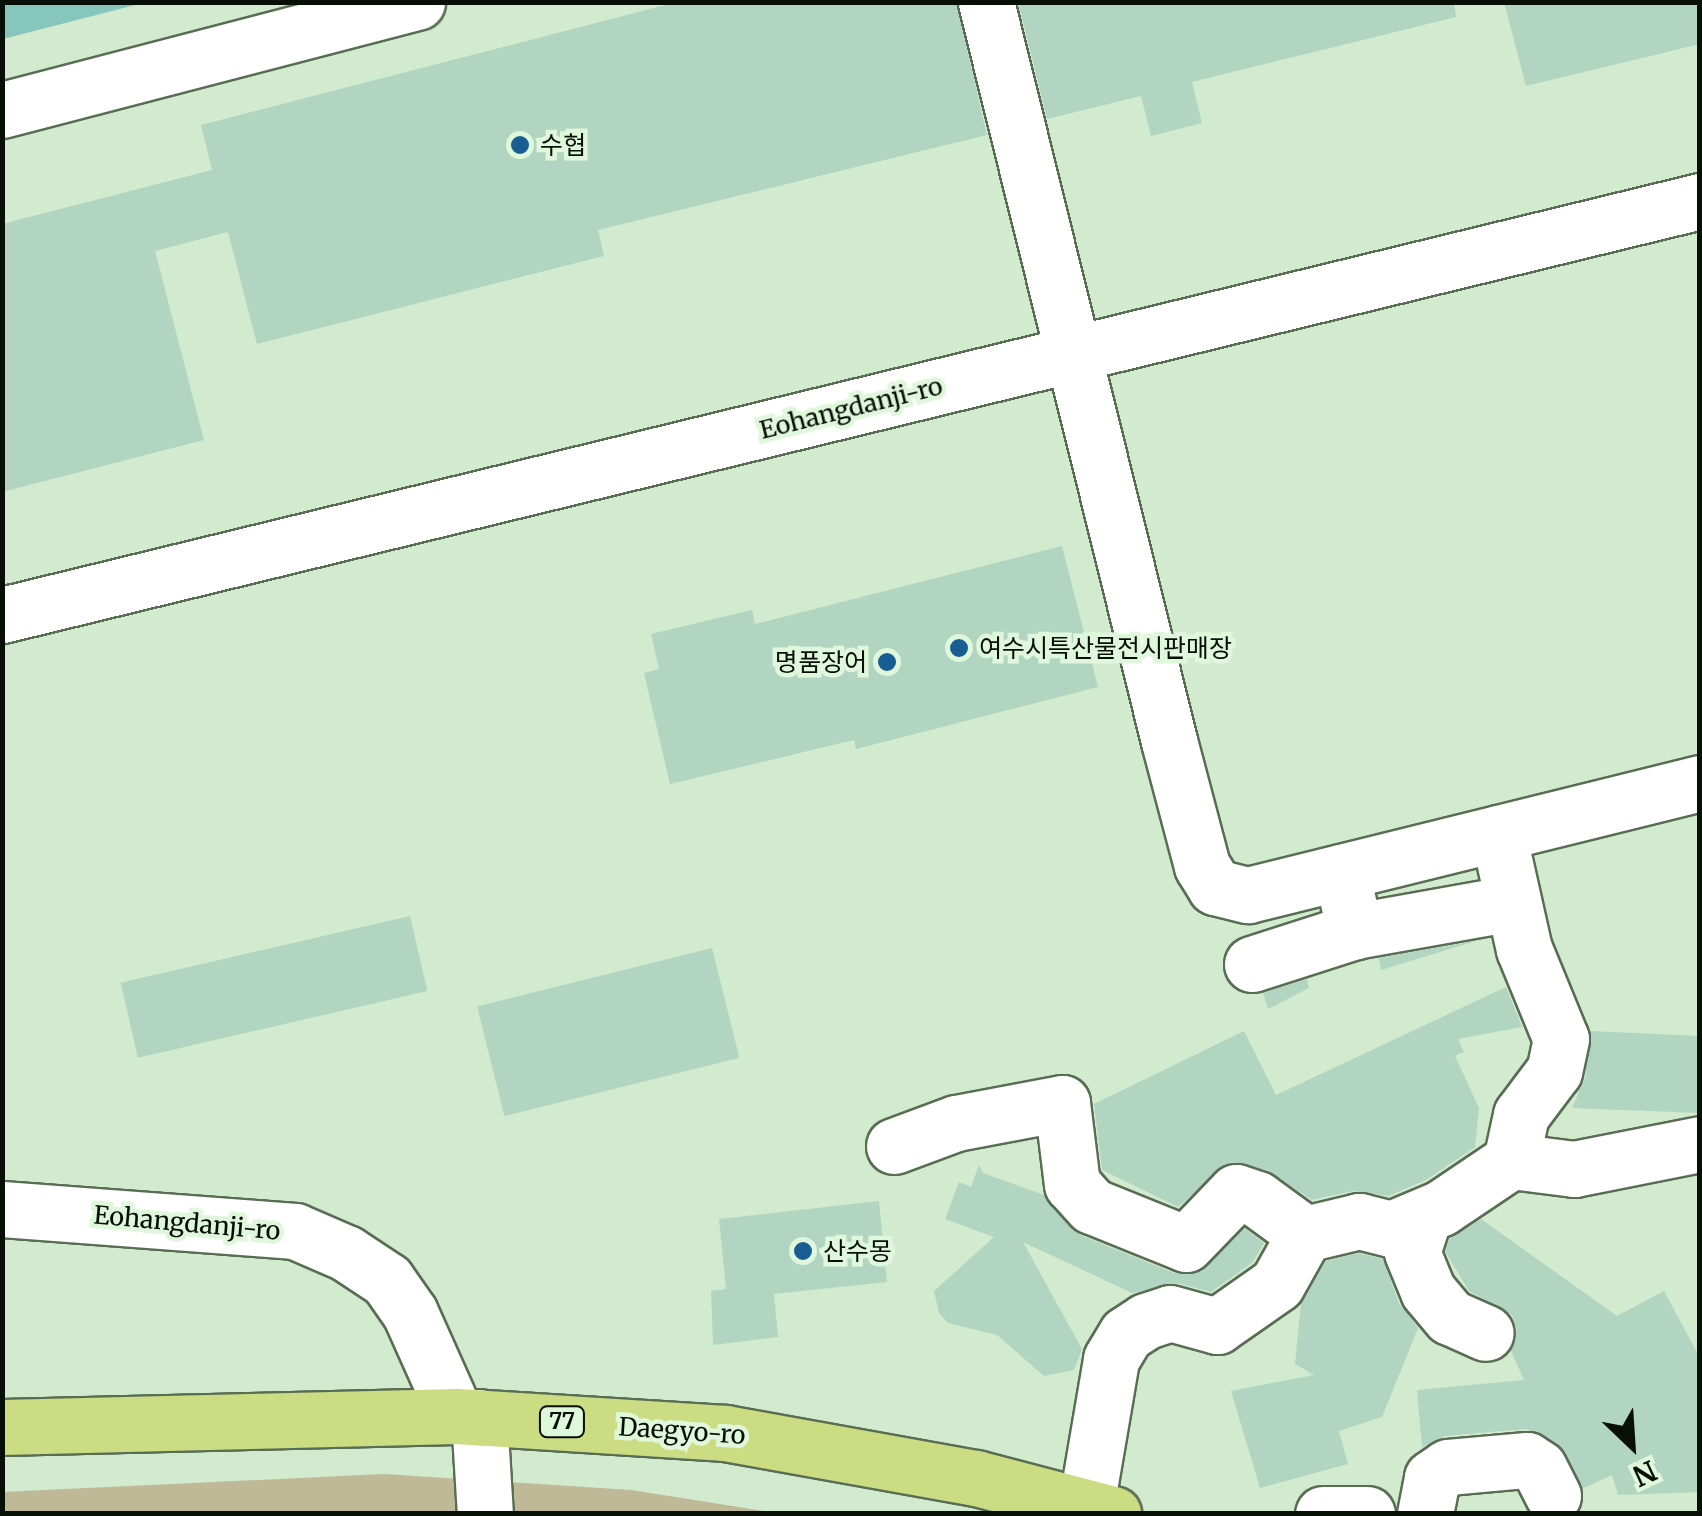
<!DOCTYPE html>
<html>
<head>
<meta charset="utf-8">
<style>
  body { margin:0 }
  #map { position:relative; width:1702px; height:1516px; overflow:hidden; background:#d2eacd; font-family:Merriweather,"Noto Sans KR",serif }
  div>[style] { position:absolute }
  .green>* { inset:0; background:#bfb998 }
  .water>* { inset:0; background:#87c6bc }
  .building>* { inset:0; background:#b2d5c2; transform-origin:0 0 }
  .roads { filter:drop-shadow(2px 0 #586d54) drop-shadow(-2px 0 #586d54) drop-shadow(0 2px #586d54) drop-shadow(0 -2px #586d54) }
  .minor>* { height:55px; margin:-27.5px; padding:0 27.5px; transform-origin:27.5px; border-radius:27.5px; background:#fff }
  .major>* { height:55px; margin:-27.5px; padding:0 27.5px; transform-origin:27.5px; border-radius:27.5px; background:#ccdc83 }
  .dots>* { width:28px; height:28px; translate:-50% -50%; box-sizing:border-box; border:5px solid #dff7da; border-radius:50% }
  span { translate:-50% -50%; white-space:nowrap; text-align:center; line-height:1.15; -webkit-text-stroke:9px #dff7da; paint-order:stroke }
  .shield-label span { padding:2px 8px; background:#dff7da; border:2px solid; border-radius:8px; -webkit-text-stroke-width:0 }
  .shield-label { font-size:22px; color:#070f06; font-weight:700 }
  .poi-label { font-size:25px; color:#070f06 }
  .left { translate:0 -50%; text-align:left }
  .right { translate:-100% -50%; text-align:right }
  .street-label { font-size:25px; color:#070f06 }
  .frame { position:absolute; inset:0; border:5px solid #070f06; pointer-events:none }
  .north { position:absolute; left:1582px; top:1396px; width:100px; height:100px; -webkit-text-stroke:8px #dff7da; paint-order:stroke; rotate:155deg; font-size:28px; font-weight:700; line-height:40px; text-align:center; color:#070f06 }
  .north::after { content:''; display:block; margin:auto; width:35px; height:45px; background:#070f06; clip-path:polygon(50% 0,100% 100%,50% 72%,0 100%) }
</style>
</head>
<body>
<div id="map">
  <div class="green">
    <div style="clip-path:polygon(384px 1474px,631px 1490px,777px 1513px,3px 1514px,2px 1492px)"></div>
  </div>
  <div class="water">
    <div style="clip-path:polygon(3px 2px,143px 2px,143px 3px,3px 39px)"></div>
  </div>
  <div class="building">
    <div style="clip-path:polygon(677px 2px,956px 2px,987px 135px,598px 230px,604px 256px,257px 344px,228px 232px,155px 251px,204px 440px,2px 492px,2px 224px,212px 170px,201px 125px)"></div>
    <div style="clip-path:polygon(1018px 2px,1454px 2px,1456px 17px,1192px 82px,1202px 123px,1151px 136px,1141px 96px,1047px 119px)"></div>
    <div style="clip-path:polygon(1504px 2px,1700px 2px,1700px 44px,1526px 86px)"></div>
    <div style="clip-path:polygon(1062px 546px,1098px 687px,856px 749px,854px 740px,670px 784px,644px 673px,659px 669px,651px 634px,752px 610px,755px 624px)"></div>
    <div style="left:410px;top:916px;width:77px;height:297px;rotate:77deg"></div>
    <div style="clip-path:polygon(1476px 941px,1381px 970px,1379px 958px)"></div>
    <div style="left:712px;top:948px;width:113px;height:242px;rotate:76deg"></div>
    <div style="clip-path:polygon(1307px 979px,1309px 988px,1268px 1009px,1263px 993px)"></div>
    <div style="clip-path:polygon(1506px 987px,1522px 1027px,1458px 1039px,1464px 1052px,1455px 1056px,1479px 1108px,1475px 1147px,1426px 1180px,1388px 1196px,1353px 1191px,1312px 1200px,1267px 1170px,1230px 1162px,1178px 1207px,1102px 1170px,1094px 1104px,1244px 1031px,1276px 1095px)"></div>
    <div style="clip-path:polygon(1590px 1031px,1700px 1036px,1700px 1113px,1572px 1108px,1585px 1078px)"></div>
    <div style="clip-path:polygon(979px 1165px,983px 1173px,1044px 1195px,1080px 1235px,1174px 1273px,1208px 1266px,1244px 1228px,1264px 1243px,1253px 1262px,1211px 1292px,1177px 1283px,1132px 1293px,1023px 1242px,1082px 1349px,1074px 1370px,1044px 1376px,997px 1335px,948px 1323px,939px 1313px,934px 1291px,994px 1237px,945px 1219px,959px 1182px,971px 1187px)"></div>
    <div style="clip-path:polygon(879px 1201px,887px 1282px,774px 1294px,778px 1337px,713px 1345px,711px 1291px,726px 1289px,719px 1219px)"></div>
    <div style="clip-path:polygon(1481px 1219px,1617px 1316px,1664px 1291px,1700px 1358px,1700px 1492px,1618px 1495px,1612px 1475px,1582px 1489px,1557px 1443px,1526px 1429px,1445px 1436px,1422px 1447px,1417px 1390px,1524px 1380px,1511px 1351px,1517px 1331px,1512px 1315px,1469px 1291px,1445px 1251px,1450px 1238px)"></div>
    <div style="clip-path:polygon(1359px 1253px,1383px 1259px,1399px 1303px,1418px 1328px,1382px 1417px,1339px 1431px,1348px 1464px,1260px 1488px,1231px 1391px,1314px 1375px,1295px 1364px,1301px 1303px,1326px 1261px)"></div>
  </div>
  <div class="roads">
    <div class="minor">
      <div style="left:986px;top:2px;width:761px;rotate:76.09deg"></div>
      <div style="left:1169px;top:741px;width:129px;rotate:75.2deg"></div>
      <div style="left:1202px;top:866px;width:25px;rotate:58deg"></div>
      <div style="left:1215px;top:887px;width:34px;rotate:14deg"></div>
      <div style="left:1248px;top:895px;width:466px;rotate:-13.9deg"></div>
      <div style="left:2px;top:110px;width:429px;rotate:-14.6deg"></div>
      <div style="left:2px;top:615px;width:1748px;rotate:-13.7deg"></div>
      <div style="left:1498px;top:833px;width:119px;rotate:77.4deg"></div>
      <div style="left:1524px;top:949px;width:97px;rotate:67.7deg"></div>
      <div style="left:1561px;top:1039px;width:33px;rotate:102deg"></div>
      <div style="left:1554px;top:1071px;width:55px;rotate:126.9deg"></div>
      <div style="left:1521px;top:1115px;width:47px;rotate:102.3deg"></div>
      <div style="left:1341px;top:872px;width:61px;rotate:76.7deg"></div>
      <div style="left:1355px;top:931px;width:159px;rotate:-10.1deg"></div>
      <div style="left:1252px;top:964px;width:108px;rotate:-17.8deg"></div>
      <div style="left:894px;top:1146px;width:66px;rotate:-20.4deg"></div>
      <div style="left:956px;top:1123px;width:108px;rotate:-10.7deg"></div>
      <div style="left:1062px;top:1103px;width:82px;rotate:83deg"></div>
      <div style="left:1072px;top:1184px;width:30px;rotate:48deg"></div>
      <div style="left:1092px;top:1206px;width:101px;rotate:22deg"></div>
      <div style="left:1186px;top:1244px;width:72px;rotate:-46.1deg"></div>
      <div style="left:1236px;top:1192px;width:22px;rotate:18deg"></div>
      <div style="left:1257px;top:1199px;width:59px;rotate:36.1deg"></div>
      <div style="left:2px;top:1209px;width:294px;rotate:4.3deg"></div>
      <div style="left:295px;top:1231px;width:56px;rotate:23.3deg"></div>
      <div style="left:346px;top:1253px;width:49px;rotate:33.4deg"></div>
      <div style="left:387px;top:1280px;width:40px;rotate:55.1deg"></div>
      <div style="left:410px;top:1313px;width:113px;rotate:65.9deg"></div>
      <div style="left:1424px;top:1216px;width:38px;rotate:108deg"></div>
      <div style="left:1412px;top:1252px;width:42px;rotate:67.7deg"></div>
      <div style="left:1428px;top:1291px;width:34px;rotate:50deg"></div>
      <div style="left:1450px;top:1317px;width:39px;rotate:24deg"></div>
      <div style="left:479px;top:1417px;width:97px;rotate:86.5deg"></div>
      <div style="left:1086px;top:1506px;width:149px;rotate:-80.3deg"></div>
      <div style="left:1111px;top:1359px;width:29px;rotate:-59deg"></div>
      <div style="left:1126px;top:1334px;width:24px;rotate:-33deg"></div>
      <div style="left:1146px;top:1321px;width:25px;rotate:-18deg"></div>
      <div style="left:1170px;top:1313px;width:49px;rotate:15.5deg"></div>
      <div style="left:1217px;top:1326px;width:73px;rotate:-35deg"></div>
      <div style="left:1277px;top:1284px;width:57px;rotate:-60.8deg"></div>
      <div style="left:1305px;top:1234px;width:56px;rotate:-13.5deg"></div>
      <div style="left:1359px;top:1221px;width:33px;rotate:14deg"></div>
      <div style="left:1391px;top:1229px;width:54px;rotate:-22.8deg"></div>
      <div style="left:1441px;top:1208px;width:84px;rotate:-33.9deg"></div>
      <div style="left:1511px;top:1161px;width:64px;rotate:7.2deg"></div>
      <div style="left:1574px;top:1169px;width:128px;rotate:-11.2deg"></div>
      <div style="left:1323px;top:1514px;width:44px"></div>
      <div style="left:1425px;top:1514px;width:37px;rotate:-79deg"></div>
      <div style="left:1432px;top:1478px;width:19px;rotate:-35deg"></div>
      <div style="left:1448px;top:1467px;width:79px;rotate:-5.1deg"></div>
      <div style="left:1527px;top:1460px;width:14px;rotate:34deg"></div>
      <div style="left:1539px;top:1468px;width:31px;rotate:63deg"></div>
    </div>
    <div class="major">
      <div style="left:2px;top:1427px;width:454px;rotate:-1.4deg"></div>
      <div style="left:456px;top:1416px;width:270px;rotate:3.6deg"></div>
      <div style="left:725px;top:1433px;width:255px;rotate:10.2deg"></div>
      <div style="left:976px;top:1478px;width:142px;rotate:14.7deg"></div>
    </div>
  </div>
  <div class="dots">
    <div style="left:520px;top:145px;background:#195e92"></div>
    <div style="left:959px;top:648px;background:#195e92"></div>
    <div style="left:887px;top:662px;background:#195e92"></div>
    <div style="left:803px;top:1251px;background:#195e92"></div>
  </div>
  <div class="shield-label">
    <span style="left:562px;top:1422px">77</span>
  </div>
  <div class="poi-label">
    <span class="left" style="left:540px;top:145px">수협</span>
    <span class="left" style="left:979px;top:648px">여수시특산물전시판매장</span>
    <span class="right" style="left:867px;top:662px">명품장어</span>
    <span class="left" style="left:823px;top:1251px">산수몽</span>
  </div>
  <div class="street-label">
    <span style="left:851px;top:408px;rotate:-14deg">Eohangdanji-ro</span>
    <span style="left:187px;top:1223px;rotate:5deg">Eohangdanji-ro</span>
    <span style="left:682px;top:1431px;rotate:4deg">Daegyo-ro</span>
  </div>
  <div class="frame"></div>
  <div class="north">N</div>
</div>
</body>
</html>
